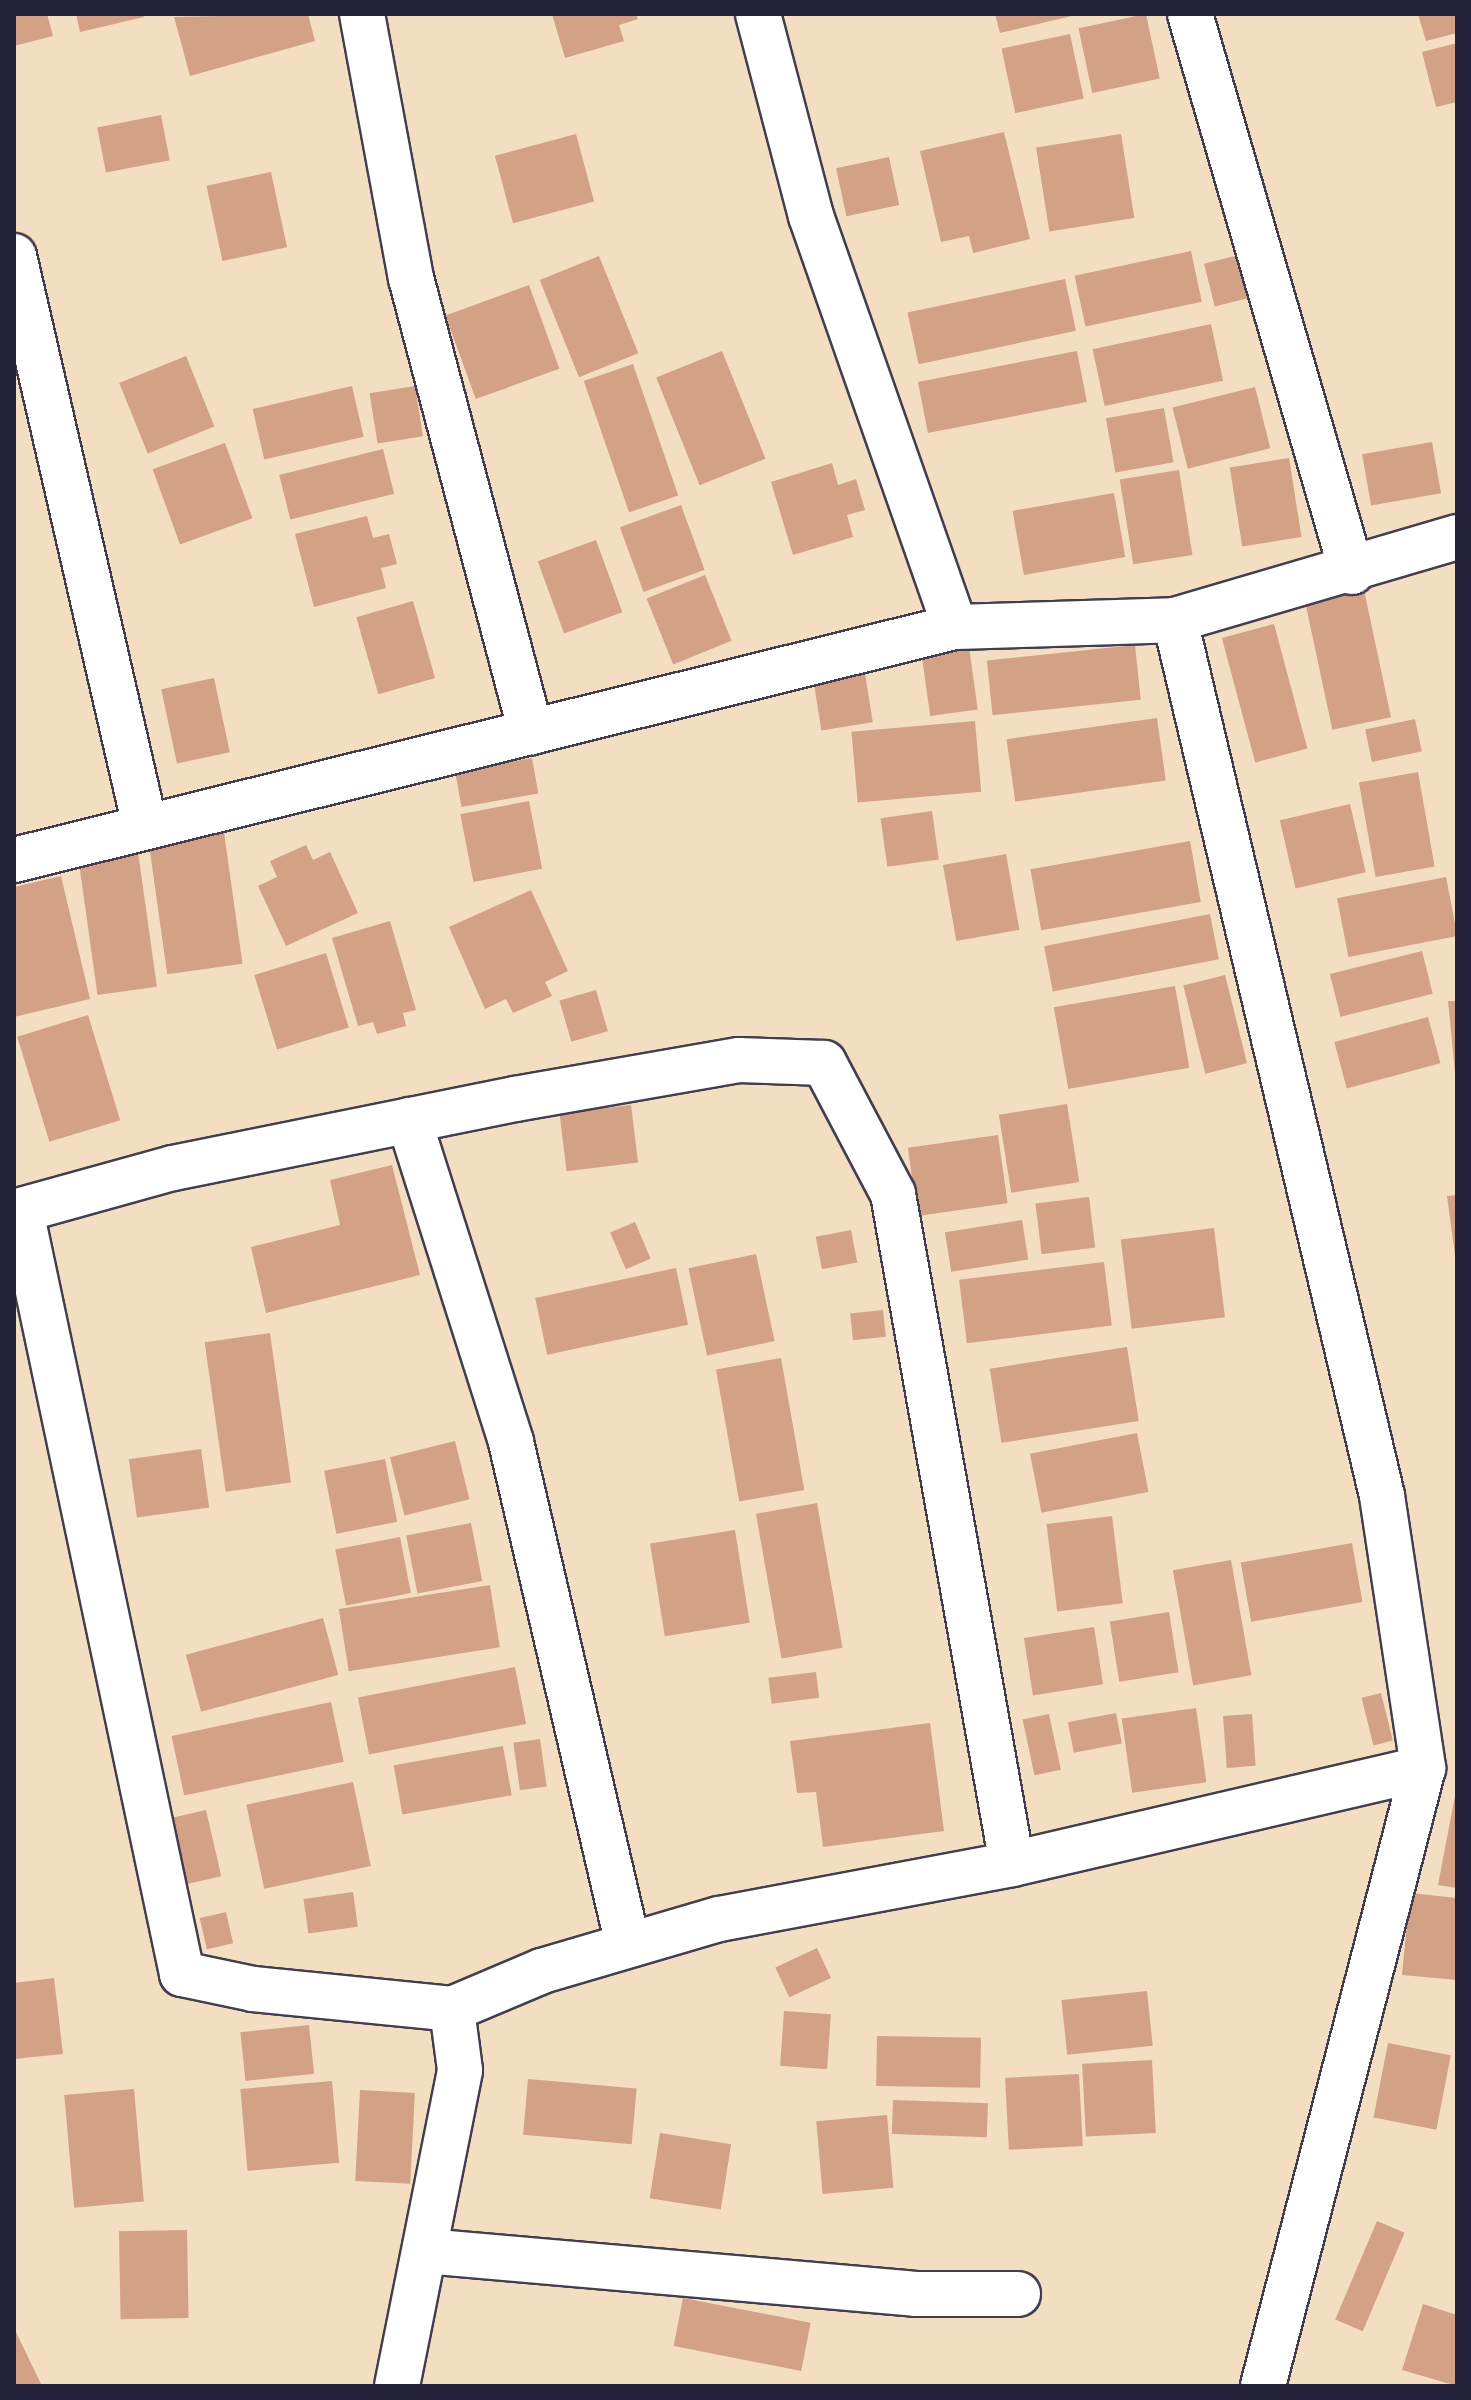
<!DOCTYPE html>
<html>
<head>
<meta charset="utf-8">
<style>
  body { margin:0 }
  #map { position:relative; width:1471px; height:2400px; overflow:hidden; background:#f4dec2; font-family:"Gentium Book Plus",serif }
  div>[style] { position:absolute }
  .building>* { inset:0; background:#d2a186; transform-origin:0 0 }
  .roads { filter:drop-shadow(2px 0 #423e4f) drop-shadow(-2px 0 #423e4f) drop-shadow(0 2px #423e4f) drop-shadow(0 -2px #423e4f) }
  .street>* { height:44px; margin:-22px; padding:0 22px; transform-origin:22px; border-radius:22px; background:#fff }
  span { translate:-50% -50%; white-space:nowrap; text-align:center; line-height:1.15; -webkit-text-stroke:7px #fff; paint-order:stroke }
  .frame { position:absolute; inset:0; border:16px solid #22223b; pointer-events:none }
</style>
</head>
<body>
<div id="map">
  <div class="building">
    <div style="clip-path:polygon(14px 14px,47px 14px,53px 36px,14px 46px)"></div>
    <div style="clip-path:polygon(76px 14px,143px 14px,144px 17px,80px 32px)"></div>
    <div style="clip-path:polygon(308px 14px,315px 41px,190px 76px,174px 17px)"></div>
    <div style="clip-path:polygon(552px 14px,636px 14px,638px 19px,619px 25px,624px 41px,565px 58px)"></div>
    <div style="clip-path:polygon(995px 14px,1076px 14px,1076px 15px,1000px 33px)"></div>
    <div style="left:1146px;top:14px;width:66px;height:69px;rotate:78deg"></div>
    <div style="clip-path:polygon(1418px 14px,1457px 14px,1457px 33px,1426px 41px)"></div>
    <div style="left:1070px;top:34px;width:66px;height:70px;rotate:78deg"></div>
    <div style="clip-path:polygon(1457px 43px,1457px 102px,1436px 107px,1422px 52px)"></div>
    <div style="left:161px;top:115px;width:46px;height:65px;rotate:79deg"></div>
    <div style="clip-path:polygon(1004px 132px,1030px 239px,973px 253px,969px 236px,941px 242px,920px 151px)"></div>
    <div style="left:576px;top:134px;width:70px;height:84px;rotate:75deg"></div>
    <div style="left:1121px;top:134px;width:85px;height:86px;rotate:81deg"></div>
    <div style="left:889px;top:157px;width:49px;height:54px;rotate:78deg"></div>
    <div style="left:271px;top:172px;width:77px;height:66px;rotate:78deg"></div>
    <div style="left:1191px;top:251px;width:52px;height:119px;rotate:78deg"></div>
    <div style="left:1239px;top:255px;width:44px;height:36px;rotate:76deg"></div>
    <div style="left:599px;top:256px;width:105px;height:64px;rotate:68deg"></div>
    <div style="left:1065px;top:279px;width:53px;height:161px;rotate:78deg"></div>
    <div style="left:529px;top:285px;width:89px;height:89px;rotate:70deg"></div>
    <div style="left:1211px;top:324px;width:58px;height:121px;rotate:78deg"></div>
    <div style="left:722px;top:351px;width:116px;height:71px;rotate:68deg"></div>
    <div style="left:1077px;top:351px;width:52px;height:162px;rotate:79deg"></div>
    <div style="left:186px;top:356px;width:76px;height:72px;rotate:68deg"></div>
    <div style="left:633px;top:364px;width:139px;height:52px;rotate:71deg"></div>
    <div style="left:352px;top:386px;width:52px;height:102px;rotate:77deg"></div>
    <div style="left:415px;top:386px;width:51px;height:46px;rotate:81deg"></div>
    <div style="left:1255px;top:387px;width:63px;height:85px;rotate:76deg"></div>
    <div style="left:1164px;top:408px;width:55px;height:59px;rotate:80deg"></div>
    <div style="left:1432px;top:442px;width:52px;height:71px;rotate:80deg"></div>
    <div style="left:225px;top:443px;width:80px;height:77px;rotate:70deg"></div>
    <div style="left:383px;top:449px;width:46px;height:107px;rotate:76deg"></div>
    <div style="left:1289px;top:458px;width:80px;height:60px;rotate:81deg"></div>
    <div style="clip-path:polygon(832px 463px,838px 485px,856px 479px,865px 510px,847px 515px,853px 537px,793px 555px,771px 482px)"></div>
    <div style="left:1179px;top:470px;width:86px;height:60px;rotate:81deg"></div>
    <div style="left:1114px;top:493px;width:65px;height:103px;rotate:80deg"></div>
    <div style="left:681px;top:505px;width:69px;height:65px;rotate:70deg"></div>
    <div style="clip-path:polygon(367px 516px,373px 538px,389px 534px,397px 564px,381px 568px,386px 588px,314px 607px,295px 534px)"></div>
    <div style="left:596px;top:540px;width:77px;height:62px;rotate:70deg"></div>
    <div style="left:705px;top:575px;width:71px;height:63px;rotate:68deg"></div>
    <div style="left:1364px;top:590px;width:130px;height:60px;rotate:78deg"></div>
    <div style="left:413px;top:601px;width:80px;height:59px;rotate:74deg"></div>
    <div style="left:1274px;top:624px;width:129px;height:54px;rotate:75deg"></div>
    <div style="left:1135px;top:645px;width:55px;height:149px;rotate:84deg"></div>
    <div style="left:969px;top:647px;width:63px;height:48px;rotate:82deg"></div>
    <div style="left:864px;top:667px;width:56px;height:52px;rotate:81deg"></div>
    <div style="left:214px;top:678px;width:76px;height:54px;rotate:78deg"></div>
    <div style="left:1157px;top:718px;width:63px;height:152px;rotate:82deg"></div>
    <div style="left:1415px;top:719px;width:33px;height:51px;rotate:78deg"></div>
    <div style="left:975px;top:721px;width:71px;height:124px;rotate:85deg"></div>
    <div style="left:532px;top:758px;width:36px;height:78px;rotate:80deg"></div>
    <div style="left:1418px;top:772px;width:96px;height:60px;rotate:80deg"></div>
    <div style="left:529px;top:801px;width:69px;height:70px;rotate:79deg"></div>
    <div style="left:1350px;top:804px;width:70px;height:72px;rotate:77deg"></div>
    <div style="left:932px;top:811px;width:49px;height:52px;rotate:82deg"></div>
    <div style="left:223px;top:825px;width:140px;height:76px;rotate:82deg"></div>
    <div style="left:1190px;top:841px;width:62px;height:162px;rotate:80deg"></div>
    <div style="clip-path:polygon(306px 845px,313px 860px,330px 852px,358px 913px,286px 946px,258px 886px,277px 877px,270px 861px)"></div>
    <div style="left:138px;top:852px;width:136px;height:60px;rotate:82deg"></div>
    <div style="left:1006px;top:854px;width:77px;height:64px;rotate:80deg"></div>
    <div style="clip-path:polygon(61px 876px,90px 999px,14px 1017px,14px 887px)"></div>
    <div style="left:1446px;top:877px;width:60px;height:111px;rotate:79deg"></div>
    <div style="clip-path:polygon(531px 890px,568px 971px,545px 982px,552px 996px,513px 1013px,506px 999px,485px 1009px,449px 927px)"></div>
    <div style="left:1210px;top:914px;width:46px;height:169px;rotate:79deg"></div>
    <div style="clip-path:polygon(390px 921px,416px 1010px,403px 1013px,406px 1026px,377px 1034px,373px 1022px,358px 1026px,332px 938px)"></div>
    <div style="left:1422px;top:951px;width:44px;height:95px;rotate:76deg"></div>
    <div style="left:326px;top:953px;width:78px;height:75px;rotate:73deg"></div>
    <div style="left:1225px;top:975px;width:91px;height:43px;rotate:76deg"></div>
    <div style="left:1175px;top:986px;width:83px;height:123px;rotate:80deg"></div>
    <div style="left:596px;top:990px;width:43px;height:38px;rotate:74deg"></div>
    <div style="clip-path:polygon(1448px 1001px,1457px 1001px,1457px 1072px,1455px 1072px)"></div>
    <div style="left:88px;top:1015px;width:110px;height:74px;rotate:73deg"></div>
    <div style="left:1428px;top:1017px;width:48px;height:97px;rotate:75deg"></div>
    <div style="left:1067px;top:1104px;width:79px;height:69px;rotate:81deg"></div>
    <div style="left:631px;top:1105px;width:58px;height:72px;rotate:83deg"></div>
    <div style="left:998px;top:1135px;width:69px;height:91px;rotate:82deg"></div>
    <div style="clip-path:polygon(392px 1165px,420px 1275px,266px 1313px,251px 1247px,340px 1225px,330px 1180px)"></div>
    <div style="clip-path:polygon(1457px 1195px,1457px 1255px,1455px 1255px,1447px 1196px)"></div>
    <div style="left:1089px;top:1197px;width:51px;height:54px;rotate:83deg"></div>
    <div style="left:1022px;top:1220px;width:40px;height:78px;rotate:81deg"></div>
    <div style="left:635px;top:1222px;width:40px;height:27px;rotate:67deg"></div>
    <div style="left:1214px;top:1228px;width:90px;height:94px;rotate:83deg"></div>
    <div style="left:851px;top:1230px;width:33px;height:36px;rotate:79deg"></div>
    <div style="left:756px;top:1254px;width:89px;height:69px;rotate:78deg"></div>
    <div style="left:1104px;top:1262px;width:64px;height:146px;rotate:83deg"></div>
    <div style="left:676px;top:1268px;width:58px;height:144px;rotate:78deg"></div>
    <div style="left:883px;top:1310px;width:27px;height:33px;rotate:84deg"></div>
    <div style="left:270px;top:1333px;width:151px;height:66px;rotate:82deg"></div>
    <div style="left:1127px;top:1347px;width:75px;height:139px;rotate:81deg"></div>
    <div style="left:781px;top:1358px;width:134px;height:66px;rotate:80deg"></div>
    <div style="left:1137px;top:1433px;width:60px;height:109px;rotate:79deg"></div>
    <div style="left:455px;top:1441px;width:60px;height:67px;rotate:76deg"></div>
    <div style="left:201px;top:1449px;width:59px;height:73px;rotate:82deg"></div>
    <div style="left:385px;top:1459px;width:64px;height:62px;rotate:79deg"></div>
    <div style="left:817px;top:1503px;width:147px;height:62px;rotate:80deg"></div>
    <div style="left:1112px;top:1516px;width:88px;height:66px;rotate:83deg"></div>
    <div style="left:471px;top:1523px;width:59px;height:66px;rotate:79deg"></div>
    <div style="left:735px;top:1530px;width:94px;height:86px;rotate:81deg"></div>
    <div style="left:400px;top:1537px;width:57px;height:66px;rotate:79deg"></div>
    <div style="left:1352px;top:1543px;width:60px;height:113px;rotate:80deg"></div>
    <div style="left:1231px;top:1560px;width:117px;height:59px;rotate:80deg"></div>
    <div style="left:490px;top:1585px;width:63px;height:153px;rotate:81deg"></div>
    <div style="left:1169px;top:1612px;width:61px;height:60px;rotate:81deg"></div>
    <div style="left:323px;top:1618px;width:59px;height:142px;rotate:75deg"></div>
    <div style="left:1094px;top:1627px;width:58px;height:71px;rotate:81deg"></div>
    <div style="left:515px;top:1667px;width:58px;height:160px;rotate:79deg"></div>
    <div style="left:816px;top:1672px;width:26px;height:48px;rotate:83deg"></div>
    <div style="left:1381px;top:1693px;width:49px;height:20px;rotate:76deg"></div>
    <div style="left:331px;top:1702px;width:61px;height:163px;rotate:78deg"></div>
    <div style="left:1196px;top:1708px;width:75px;height:75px;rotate:82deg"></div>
    <div style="left:1116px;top:1713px;width:31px;height:49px;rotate:79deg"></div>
    <div style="left:1049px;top:1714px;width:57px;height:27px;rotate:78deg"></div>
    <div style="left:1252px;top:1714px;width:52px;height:29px;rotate:86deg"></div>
    <div style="clip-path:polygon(930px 1723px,944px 1831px,823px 1847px,816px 1792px,797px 1793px,790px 1741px)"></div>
    <div style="left:540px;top:1739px;width:48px;height:27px;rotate:82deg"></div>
    <div style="left:503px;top:1746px;width:50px;height:111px;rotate:80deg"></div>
    <div style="left:353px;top:1782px;width:86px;height:109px;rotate:78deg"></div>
    <div style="clip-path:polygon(1457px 1785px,1457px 1888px,1438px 1885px)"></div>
    <div style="left:206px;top:1810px;width:68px;height:36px;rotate:77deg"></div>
    <div style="left:353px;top:1892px;width:35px;height:50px;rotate:82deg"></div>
    <div style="clip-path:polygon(1410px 1893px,1457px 1898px,1457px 1980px,1402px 1975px)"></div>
    <div style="left:226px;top:1912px;width:32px;height:27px;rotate:77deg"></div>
    <div style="left:817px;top:1948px;width:33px;height:46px;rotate:65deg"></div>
    <div style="clip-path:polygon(54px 1978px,63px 2054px,14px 2059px,14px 1983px)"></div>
    <div style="left:1147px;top:1991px;width:55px;height:86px;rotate:84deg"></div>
    <div style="left:784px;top:2011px;width:47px;height:55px;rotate:4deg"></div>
    <div style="left:309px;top:2025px;width:49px;height:69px;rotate:84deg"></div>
    <div style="left:877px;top:2036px;width:104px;height:50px;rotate:1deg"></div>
    <div style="left:1388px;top:2043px;width:64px;height:76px;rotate:11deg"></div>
    <div style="left:1152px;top:2060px;width:73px;height:70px;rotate:87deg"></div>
    <div style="left:1079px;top:2074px;width:72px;height:74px;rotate:87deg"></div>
    <div style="left:528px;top:2079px;width:109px;height:56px;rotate:5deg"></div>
    <div style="left:332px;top:2081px;width:82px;height:92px;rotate:85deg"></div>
    <div style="left:134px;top:2089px;width:113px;height:70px;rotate:85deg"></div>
    <div style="left:360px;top:2090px;width:55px;height:91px;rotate:3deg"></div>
    <div style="left:893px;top:2100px;width:95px;height:34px;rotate:2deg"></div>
    <div style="left:887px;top:2115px;width:73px;height:71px;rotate:85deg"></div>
    <div style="left:660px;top:2133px;width:72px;height:66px;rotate:9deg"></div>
    <div style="left:1377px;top:2221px;width:30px;height:107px;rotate:23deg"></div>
    <div style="left:187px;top:2230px;width:88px;height:68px;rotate:89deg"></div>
    <div style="left:683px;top:2298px;width:130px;height:49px;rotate:11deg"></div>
    <div style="clip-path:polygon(1423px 2304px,1457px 2315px,1457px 2386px,1402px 2370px)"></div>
    <div style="clip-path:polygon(14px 2328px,42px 2386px,14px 2386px)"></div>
  </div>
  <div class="roads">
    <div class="street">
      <div style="left:362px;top:14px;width:269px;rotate:79.5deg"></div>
      <div style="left:411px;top:278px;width:470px;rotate:75.2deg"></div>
      <div style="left:758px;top:14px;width:209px;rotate:75.3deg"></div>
      <div style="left:811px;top:216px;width:435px;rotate:70.7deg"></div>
      <div style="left:1190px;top:14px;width:581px;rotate:73.81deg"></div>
      <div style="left:14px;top:256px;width:581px;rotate:77.06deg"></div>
      <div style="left:1175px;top:620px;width:900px;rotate:76.7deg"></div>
      <div style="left:1382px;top:1496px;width:275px;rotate:81.4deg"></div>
      <div style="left:1423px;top:1768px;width:638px;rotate:104.52deg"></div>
      <div style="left:14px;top:860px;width:969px;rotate:-13.91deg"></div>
      <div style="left:955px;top:627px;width:220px;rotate:-1.8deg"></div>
      <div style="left:1175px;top:620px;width:294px;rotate:-16.4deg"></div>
      <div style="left:409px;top:1120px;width:338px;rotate:72.4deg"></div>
      <div style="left:511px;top:1442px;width:516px;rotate:76.91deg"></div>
      <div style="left:21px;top:1211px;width:780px;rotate:78.08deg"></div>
      <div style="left:182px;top:1974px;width:73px;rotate:11.9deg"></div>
      <div style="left:253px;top:1989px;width:200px;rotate:5.7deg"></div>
      <div style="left:452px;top:2009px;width:98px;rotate:-22.9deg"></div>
      <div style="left:542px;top:1971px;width:184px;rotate:-16.4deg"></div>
      <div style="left:719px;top:1919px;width:298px;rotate:-10.6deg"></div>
      <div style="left:1012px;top:1864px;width:422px;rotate:-13.1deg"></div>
      <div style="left:14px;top:1212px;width:165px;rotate:-15.5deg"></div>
      <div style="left:173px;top:1168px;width:349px;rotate:-11.4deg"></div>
      <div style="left:515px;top:1099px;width:227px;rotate:-9.9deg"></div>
      <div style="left:739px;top:1060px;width:85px;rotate:2deg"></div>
      <div style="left:824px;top:1063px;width:148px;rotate:62.2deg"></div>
      <div style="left:893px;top:1194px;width:680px;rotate:79.93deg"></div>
      <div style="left:425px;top:2251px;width:493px;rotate:5deg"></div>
      <div style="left:916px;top:2294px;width:102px"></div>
      <div style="left:397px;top:2386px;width:322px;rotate:-78.7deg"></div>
      <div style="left:460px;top:2070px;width:62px;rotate:-97.5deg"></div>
    </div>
  </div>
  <div class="frame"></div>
</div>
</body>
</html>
